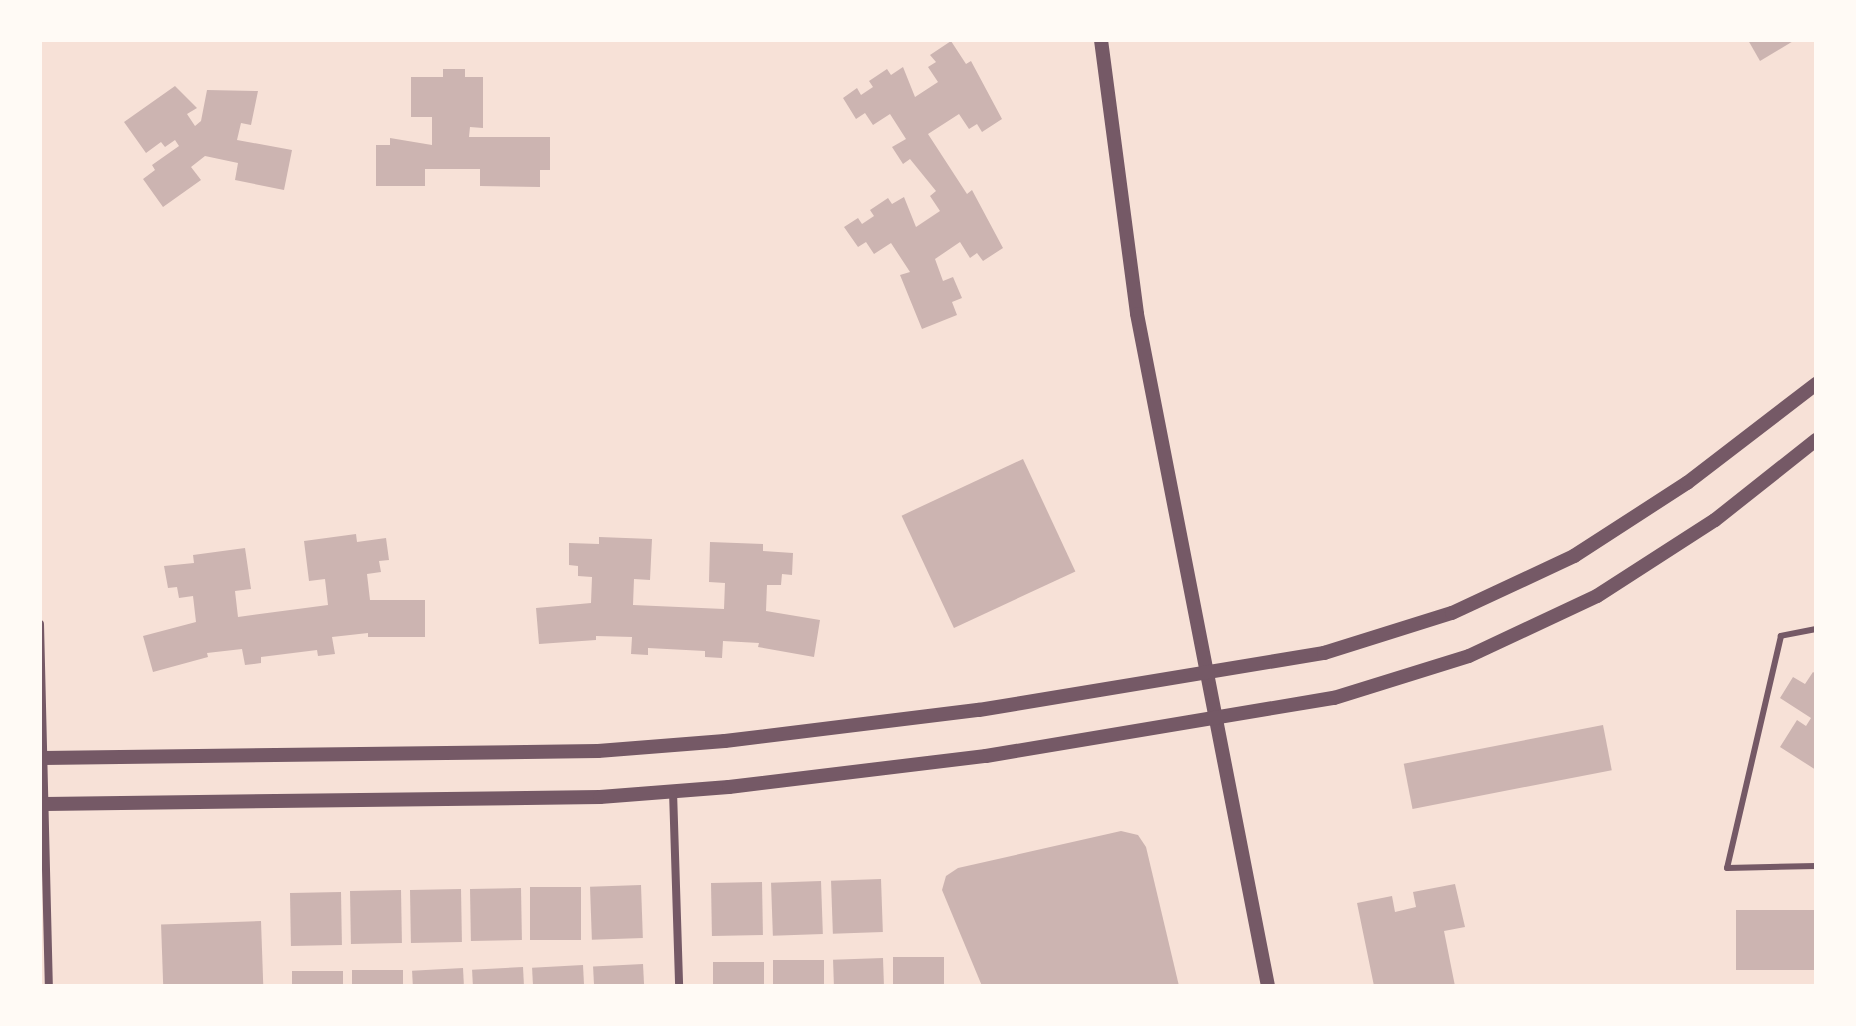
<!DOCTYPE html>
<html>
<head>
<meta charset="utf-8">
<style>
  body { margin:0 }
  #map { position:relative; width:1856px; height:1026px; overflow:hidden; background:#f7e1d7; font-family:"Playfair Display",serif }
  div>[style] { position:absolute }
  .building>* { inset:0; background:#ccb4b1; transform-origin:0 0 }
  .service>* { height:6px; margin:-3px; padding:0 3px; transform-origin:3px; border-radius:3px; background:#755966 }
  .minor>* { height:8px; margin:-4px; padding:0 4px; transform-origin:4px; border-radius:4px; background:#755966 }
  .tertiary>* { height:14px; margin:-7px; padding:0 7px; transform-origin:7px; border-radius:7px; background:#755966 }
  span { translate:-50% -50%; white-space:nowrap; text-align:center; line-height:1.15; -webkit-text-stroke:6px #fffaf5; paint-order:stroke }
  .frame { position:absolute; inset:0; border:42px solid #fffaf5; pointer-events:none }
</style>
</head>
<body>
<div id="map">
  <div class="building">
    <div style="clip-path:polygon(1748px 40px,1795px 40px,1760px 61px)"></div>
    <div style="clip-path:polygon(951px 41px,966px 64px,971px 61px,1002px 119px,982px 132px,977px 124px,969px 129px,959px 114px,928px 134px,967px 194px,972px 190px,1003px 248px,983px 261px,977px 253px,970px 258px,960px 242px,935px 259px,943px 281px,953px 277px,962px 298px,952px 302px,957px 315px,922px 329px,900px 275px,910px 272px,891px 243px,874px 254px,866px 242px,858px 247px,844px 227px,858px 218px,862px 224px,874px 216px,870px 210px,888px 198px,892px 204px,904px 197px,916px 227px,940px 211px,930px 196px,936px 191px,910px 159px,903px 164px,892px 147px,906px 139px,890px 114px,873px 125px,865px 113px,856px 119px,843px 98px,857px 88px,861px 95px,873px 87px,869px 81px,887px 69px,891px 75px,903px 67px,915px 97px,938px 82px,928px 67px,936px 62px,930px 55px)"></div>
    <div style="clip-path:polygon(443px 69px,465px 69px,465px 77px,483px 77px,483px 128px,470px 127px,469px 137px,550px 137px,550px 170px,540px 170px,540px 187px,480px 186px,480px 169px,425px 169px,425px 186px,376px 186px,376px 145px,390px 145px,390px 138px,432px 145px,432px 117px,411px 117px,411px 77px,443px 77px)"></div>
    <div style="clip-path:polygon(175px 86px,197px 108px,187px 114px,195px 126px,201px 121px,207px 90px,258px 91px,251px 125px,241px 123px,237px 140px,292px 150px,284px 190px,235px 180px,238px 163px,205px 156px,191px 167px,201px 180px,163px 207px,143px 179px,155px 170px,152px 165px,179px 146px,175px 140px,165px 147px,161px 142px,146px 153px,124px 122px)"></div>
    <div style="left:1023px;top:459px;width:124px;height:134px;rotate:65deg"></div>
    <div style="clip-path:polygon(356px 534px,357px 542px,386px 538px,389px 560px,379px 561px,381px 572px,367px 574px,370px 600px,425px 600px,425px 637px,368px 637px,368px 633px,332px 637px,335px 654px,318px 656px,317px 650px,261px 657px,261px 663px,245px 665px,242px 649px,207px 653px,208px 657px,153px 672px,143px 636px,196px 622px,193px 596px,179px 598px,177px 587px,168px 588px,164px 566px,194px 563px,193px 555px,245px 548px,251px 589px,235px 591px,238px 617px,328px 605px,325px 579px,309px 581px,304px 541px)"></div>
    <div style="clip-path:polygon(599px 537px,652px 539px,650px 580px,634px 579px,633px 605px,724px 609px,725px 583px,709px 582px,710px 542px,763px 544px,763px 551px,793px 553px,792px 575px,782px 574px,781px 585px,767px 585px,766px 611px,820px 620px,814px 657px,758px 647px,759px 643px,723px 641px,722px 658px,705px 657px,705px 651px,648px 648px,648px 655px,631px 654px,632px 637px,596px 636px,596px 640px,539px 644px,536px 608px,591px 603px,592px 577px,578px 576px,578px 566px,569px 565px,569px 543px,599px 544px)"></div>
    <div style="clip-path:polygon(1813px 672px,1816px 674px,1816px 770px,1780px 747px,1797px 720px,1806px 726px,1811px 718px,1780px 698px,1793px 677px,1805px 684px)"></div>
    <div style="left:1603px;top:725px;width:46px;height:203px;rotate:79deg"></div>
    <div style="clip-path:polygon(1121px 831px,1138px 835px,1146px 847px,1179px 986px,982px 986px,942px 890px,946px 876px,958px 868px)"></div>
    <div style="left:881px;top:879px;width:53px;height:50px;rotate:88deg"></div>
    <div style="left:821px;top:881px;width:53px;height:50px;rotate:88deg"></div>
    <div style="left:762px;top:882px;width:53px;height:51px;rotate:89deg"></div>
    <div style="clip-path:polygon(1455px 884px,1465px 927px,1444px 931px,1455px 986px,1374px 986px,1357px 903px,1392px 896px,1395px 912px,1416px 907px,1413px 892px)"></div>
    <div style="left:641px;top:885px;width:53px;height:51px;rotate:88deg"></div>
    <div style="left:530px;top:887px;width:51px;height:53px"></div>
    <div style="left:521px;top:888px;width:52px;height:51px;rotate:89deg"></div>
    <div style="left:461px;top:889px;width:53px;height:51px;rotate:89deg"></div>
    <div style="left:401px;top:890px;width:53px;height:51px;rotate:89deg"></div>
    <div style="left:341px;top:892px;width:53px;height:51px;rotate:89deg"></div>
    <div style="left:1816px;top:910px;width:60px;height:80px;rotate:90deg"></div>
    <div style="left:261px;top:921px;width:65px;height:100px;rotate:88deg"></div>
    <div style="left:944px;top:957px;width:29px;height:51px;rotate:90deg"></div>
    <div style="left:883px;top:958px;width:28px;height:50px;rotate:88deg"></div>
    <div style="left:824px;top:960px;width:26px;height:51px;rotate:90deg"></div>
    <div style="left:713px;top:962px;width:51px;height:24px"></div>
    <div style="left:643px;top:964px;width:22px;height:50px;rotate:87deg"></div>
    <div style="left:583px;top:965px;width:21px;height:51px;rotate:87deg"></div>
    <div style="left:523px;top:967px;width:19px;height:51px;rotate:87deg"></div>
    <div style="left:463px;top:968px;width:18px;height:51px;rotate:87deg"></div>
    <div style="left:403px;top:970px;width:16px;height:51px;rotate:90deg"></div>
    <div style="left:343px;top:971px;width:15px;height:51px;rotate:90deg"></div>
  </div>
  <div class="service">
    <div style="left:1816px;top:629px;width:36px;rotate:169deg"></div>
    <div style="left:1781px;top:636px;width:238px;rotate:103.1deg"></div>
    <div style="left:1727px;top:868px;width:89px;rotate:-1.3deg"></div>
  </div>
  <div class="minor">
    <div style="left:40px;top:624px;width:362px;rotate:88.6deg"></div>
    <div style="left:673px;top:791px;width:195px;rotate:88.2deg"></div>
  </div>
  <div class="tertiary">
    <div style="left:1101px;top:40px;width:276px;rotate:82.5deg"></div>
    <div style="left:1137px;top:314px;width:685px;rotate:78.97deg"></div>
    <div style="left:43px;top:758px;width:555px;rotate:-0.72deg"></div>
    <div style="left:598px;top:751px;width:127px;rotate:-4.5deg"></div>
    <div style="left:725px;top:741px;width:256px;rotate:-7deg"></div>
    <div style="left:979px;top:710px;width:350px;rotate:-9.4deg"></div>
    <div style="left:1324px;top:653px;width:134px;rotate:-17.4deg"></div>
    <div style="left:1452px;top:613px;width:135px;rotate:-25deg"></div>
    <div style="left:1574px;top:556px;width:135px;rotate:-32.9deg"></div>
    <div style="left:1687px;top:483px;width:163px;rotate:-37.5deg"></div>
    <div style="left:45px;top:804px;width:555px;rotate:-0.72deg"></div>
    <div style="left:600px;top:797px;width:129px;rotate:-4.4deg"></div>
    <div style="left:729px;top:787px;width:259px;rotate:-6.9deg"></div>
    <div style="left:986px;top:756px;width:353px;rotate:-9.5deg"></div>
    <div style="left:1334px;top:698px;width:141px;rotate:-17.3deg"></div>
    <div style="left:1469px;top:656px;width:141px;rotate:-25.1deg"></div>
    <div style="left:1597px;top:596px;width:140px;rotate:-32.8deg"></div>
    <div style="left:1715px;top:520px;width:129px;rotate:-38.4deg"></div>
  </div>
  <div class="frame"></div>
</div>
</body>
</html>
